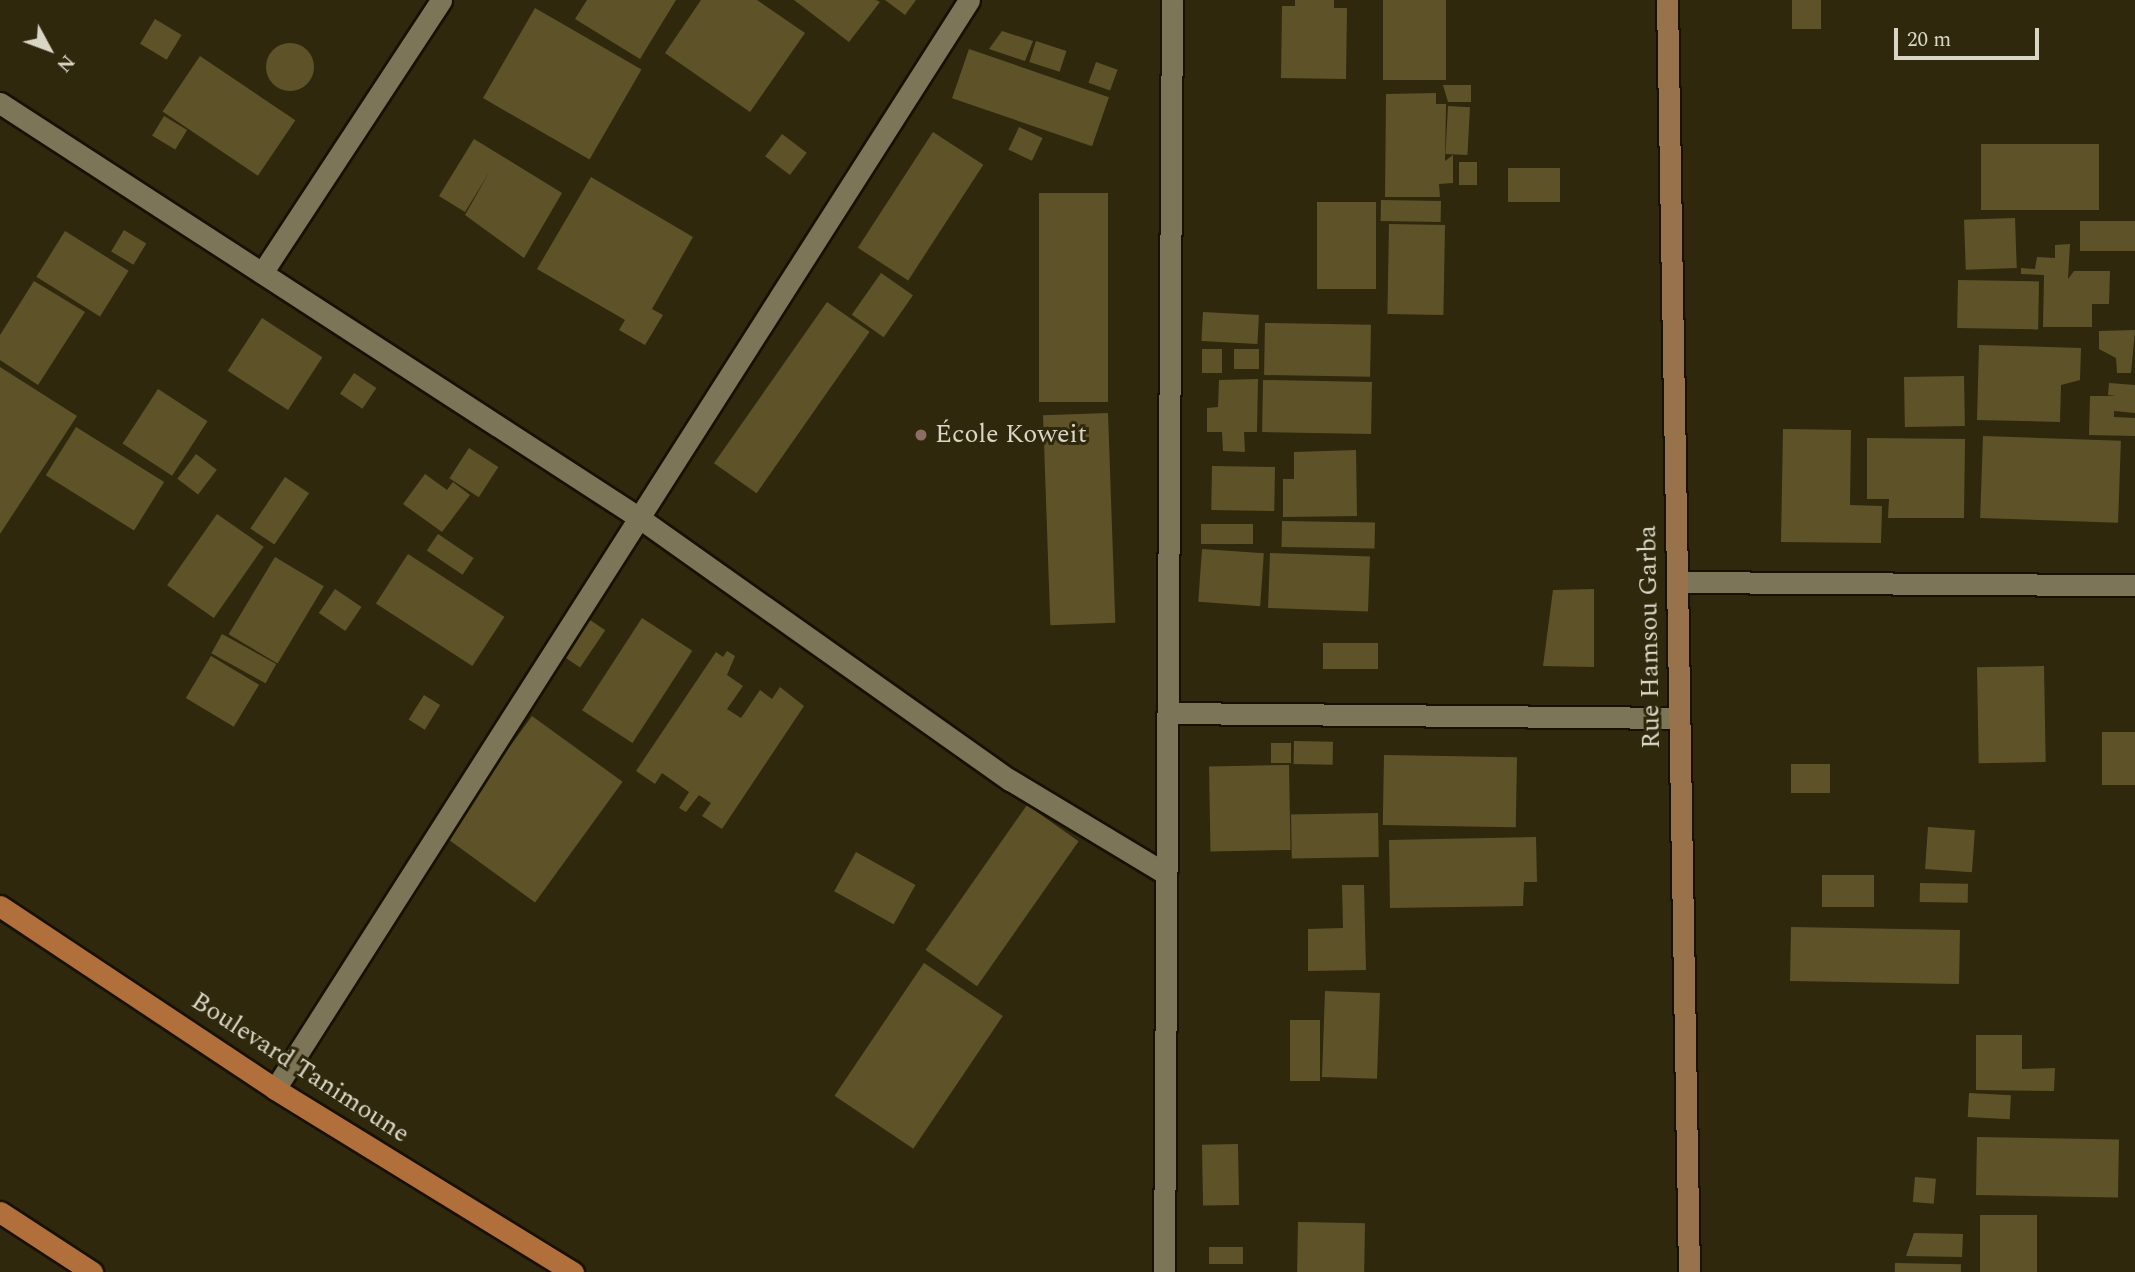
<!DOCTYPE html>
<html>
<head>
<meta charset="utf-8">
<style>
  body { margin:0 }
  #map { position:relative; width:2135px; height:1272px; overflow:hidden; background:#2f280d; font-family:Spectral,serif }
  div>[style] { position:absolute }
  .building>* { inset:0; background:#5e5328; transform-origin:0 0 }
  .round { border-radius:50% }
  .roads { filter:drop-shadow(2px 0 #181100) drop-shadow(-2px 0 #181100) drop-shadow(0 2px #181100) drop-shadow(0 -2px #181100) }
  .street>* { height:21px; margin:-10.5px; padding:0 10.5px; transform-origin:10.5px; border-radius:10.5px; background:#7d7558 }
  .secondary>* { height:21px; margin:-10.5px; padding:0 10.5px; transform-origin:10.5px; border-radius:10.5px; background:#97724a }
  .primary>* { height:21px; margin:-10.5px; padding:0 10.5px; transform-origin:10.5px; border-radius:10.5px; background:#b16f3b }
  .dots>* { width:19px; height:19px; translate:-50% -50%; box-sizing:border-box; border:4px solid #2f280d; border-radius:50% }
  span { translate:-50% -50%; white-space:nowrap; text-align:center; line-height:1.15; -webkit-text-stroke:6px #2f280d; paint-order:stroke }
  .poi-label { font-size:26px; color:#dad6c6 }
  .left { translate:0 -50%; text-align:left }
  .street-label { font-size:26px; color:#dad6c6 }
  .north { position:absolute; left:14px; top:14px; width:70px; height:70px; -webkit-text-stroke:5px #2f280d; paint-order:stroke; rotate:131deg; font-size:19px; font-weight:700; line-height:28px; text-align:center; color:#dad6c6 }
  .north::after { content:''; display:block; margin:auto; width:24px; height:32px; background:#dad6c6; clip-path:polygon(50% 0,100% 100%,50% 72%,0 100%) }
  .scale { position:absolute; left:1894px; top:28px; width:145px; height:32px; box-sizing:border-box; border:4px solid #dad6c6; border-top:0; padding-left:9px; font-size:21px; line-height:24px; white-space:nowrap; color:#dad6c6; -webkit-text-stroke:5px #2f280d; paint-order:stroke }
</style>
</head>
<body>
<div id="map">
  <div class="building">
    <div style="clip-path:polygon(587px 0,676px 0,640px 59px,575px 19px)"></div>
    <div style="clip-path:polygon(701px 0,757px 0,805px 33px,750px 112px,665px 53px)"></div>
    <div style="clip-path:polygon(794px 0,876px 0,880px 2px,849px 42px)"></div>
    <div style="clip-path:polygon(885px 0,916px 0,905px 15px)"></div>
    <div style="clip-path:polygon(1295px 0,1334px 0,1334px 8px,1347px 8px,1346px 79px,1281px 78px,1282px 6px,1295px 6px)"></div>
    <div style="left:1383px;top:0;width:63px;height:80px"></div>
    <div style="left:1792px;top:0;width:29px;height:29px"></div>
    <div style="left:535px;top:8px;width:123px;height:104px;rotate:30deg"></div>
    <div style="left:155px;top:19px;width:31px;height:29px;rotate:31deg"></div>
    <div style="clip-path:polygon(1002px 31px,1033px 41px,1025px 61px,989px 49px)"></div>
    <div style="left:1036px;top:41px;width:32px;height:22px;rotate:18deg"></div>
    <div class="round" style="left:266px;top:43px;width:48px;height:48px"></div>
    <div style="left:969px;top:49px;width:148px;height:52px;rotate:19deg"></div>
    <div style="left:200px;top:56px;width:115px;height:67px;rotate:34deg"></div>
    <div style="left:1096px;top:62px;width:23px;height:22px;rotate:20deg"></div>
    <div style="clip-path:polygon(1443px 85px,1471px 85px,1471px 102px,1448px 102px)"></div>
    <div style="clip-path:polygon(1436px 93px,1436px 104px,1446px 104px,1445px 161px,1453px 155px,1453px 183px,1439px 184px,1440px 197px,1385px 197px,1386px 94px)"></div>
    <div style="left:1448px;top:106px;width:22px;height:48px;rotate:3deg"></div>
    <div style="left:164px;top:116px;width:27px;height:23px;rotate:31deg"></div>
    <div style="left:1019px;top:127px;width:26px;height:25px;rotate:25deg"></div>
    <div style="left:933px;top:132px;width:60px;height:138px;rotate:33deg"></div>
    <div style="left:782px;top:134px;width:31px;height:28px;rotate:37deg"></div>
    <div style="clip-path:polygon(474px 139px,562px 193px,524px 258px,465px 215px,490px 171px,465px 212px,439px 196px)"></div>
    <div style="left:2099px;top:144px;width:66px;height:118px;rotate:90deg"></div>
    <div style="left:1459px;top:162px;width:18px;height:23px"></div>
    <div style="left:1508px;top:168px;width:52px;height:34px"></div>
    <div style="clip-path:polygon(591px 177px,693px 237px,652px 309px,663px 315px,645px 345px,619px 330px,625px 320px,537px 269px)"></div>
    <div style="left:1108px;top:193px;width:209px;height:69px;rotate:90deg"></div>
    <div style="left:1381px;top:200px;width:60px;height:21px;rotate:1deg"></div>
    <div style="left:1317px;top:202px;width:59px;height:87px"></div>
    <div style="left:2015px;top:218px;width:50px;height:51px;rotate:88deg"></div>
    <div style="left:2135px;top:221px;width:30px;height:55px;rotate:90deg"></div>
    <div style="left:1389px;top:224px;width:56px;height:90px;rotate:1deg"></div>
    <div style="left:124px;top:230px;width:26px;height:25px;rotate:31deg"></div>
    <div style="left:65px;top:231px;width:75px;height:54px;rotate:32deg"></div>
    <div style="clip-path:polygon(2070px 244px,2068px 279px,2074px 271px,2110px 271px,2109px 304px,2092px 304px,2092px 327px,2043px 327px,2044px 275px,2021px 274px,2021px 268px,2035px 269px,2037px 257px,2055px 258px,2055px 245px)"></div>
    <div style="left:881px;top:273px;width:39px;height:51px;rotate:35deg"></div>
    <div style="left:1958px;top:280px;width:81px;height:48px;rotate:1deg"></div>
    <div style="clip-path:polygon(34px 281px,85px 312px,38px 385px,0 360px,0 335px)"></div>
    <div style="left:827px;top:302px;width:52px;height:197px;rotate:35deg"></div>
    <div style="left:1203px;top:312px;width:56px;height:29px;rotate:3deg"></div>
    <div style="left:262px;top:318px;width:72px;height:63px;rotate:33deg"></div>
    <div style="left:1265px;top:323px;width:106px;height:52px;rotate:1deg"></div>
    <div style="clip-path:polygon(2135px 330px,2131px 373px,2117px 373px,2116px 358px,2099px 349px,2099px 331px)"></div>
    <div style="clip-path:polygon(1979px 345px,2081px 348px,2080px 380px,2061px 385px,2060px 422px,1977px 420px)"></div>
    <div style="left:1202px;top:349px;width:20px;height:24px"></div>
    <div style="left:1234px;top:349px;width:25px;height:20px"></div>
    <div style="clip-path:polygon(0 367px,77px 416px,0 534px)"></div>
    <div style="left:354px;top:373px;width:27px;height:25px;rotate:34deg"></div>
    <div style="left:1964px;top:376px;width:50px;height:60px;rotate:89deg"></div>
    <div style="clip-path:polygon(1258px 379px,1257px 432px,1244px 432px,1245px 452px,1223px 451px,1222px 432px,1207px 432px,1207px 408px,1218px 407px,1219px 380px)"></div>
    <div style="left:1263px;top:380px;width:109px;height:52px;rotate:1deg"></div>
    <div style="clip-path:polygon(2109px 383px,2135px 385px,2135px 413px,2114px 411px,2114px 417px,2135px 418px,2135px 436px,2089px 435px,2090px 396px,2116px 396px,2108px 395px)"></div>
    <div style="left:158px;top:389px;width:59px;height:65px;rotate:33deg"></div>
    <div style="left:1108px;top:413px;width:210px;height:65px;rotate:88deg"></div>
    <div style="left:76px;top:427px;width:104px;height:57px;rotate:32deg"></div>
    <div style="clip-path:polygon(1783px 429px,1851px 430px,1850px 505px,1882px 506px,1881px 543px,1781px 542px)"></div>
    <div style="left:1983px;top:436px;width:138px;height:82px;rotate:2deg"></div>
    <div style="clip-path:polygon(1867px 438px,1965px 439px,1964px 518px,1888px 518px,1889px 499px,1867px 499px)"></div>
    <div style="left:469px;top:448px;width:35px;height:36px;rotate:33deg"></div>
    <div style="clip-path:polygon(1356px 450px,1357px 516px,1283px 517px,1283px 479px,1294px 479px,1294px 452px)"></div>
    <div style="left:196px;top:454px;width:26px;height:31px;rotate:37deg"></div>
    <div style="left:1212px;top:466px;width:63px;height:44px;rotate:1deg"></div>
    <div style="clip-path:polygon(425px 474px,447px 490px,453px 482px,470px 495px,442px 532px,403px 504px)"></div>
    <div style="left:285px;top:477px;width:29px;height:62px;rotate:34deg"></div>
    <div style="left:217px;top:514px;width:57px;height:87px;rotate:35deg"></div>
    <div style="left:1282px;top:521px;width:93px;height:26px;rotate:1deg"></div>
    <div style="left:1201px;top:524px;width:52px;height:20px"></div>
    <div style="left:438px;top:534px;width:43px;height:20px;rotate:34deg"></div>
    <div style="left:1202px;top:549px;width:62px;height:53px;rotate:4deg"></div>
    <div style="left:1270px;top:553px;width:100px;height:55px;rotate:2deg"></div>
    <div style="left:408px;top:554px;width:115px;height:59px;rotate:33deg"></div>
    <div style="left:275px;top:557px;width:57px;height:90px;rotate:31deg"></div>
    <div style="left:335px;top:589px;width:32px;height:29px;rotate:34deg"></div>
    <div style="clip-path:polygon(1594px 589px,1594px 667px,1543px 666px,1553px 590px)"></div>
    <div style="left:587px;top:618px;width:22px;height:45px;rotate:34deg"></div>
    <div style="left:642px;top:618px;width:60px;height:110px;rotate:33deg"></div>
    <div style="left:222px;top:634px;width:62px;height:22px;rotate:29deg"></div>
    <div style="left:1378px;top:643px;width:26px;height:55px;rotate:90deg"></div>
    <div style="clip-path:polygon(727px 651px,735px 656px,727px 675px,743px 686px,727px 709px,741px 718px,760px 690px,772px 699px,780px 687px,804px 706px,722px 829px,702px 816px,711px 803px,699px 795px,686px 812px,679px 808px,689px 792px,662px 773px,655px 784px,636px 771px,716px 652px,723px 657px)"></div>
    <div style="left:211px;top:656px;width:56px;height:49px;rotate:31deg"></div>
    <div style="left:2044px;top:666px;width:96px;height:67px;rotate:89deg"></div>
    <div style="left:424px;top:695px;width:19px;height:29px;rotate:32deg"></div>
    <div style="left:532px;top:716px;width:112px;height:149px;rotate:36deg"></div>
    <div style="left:2135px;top:732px;width:53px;height:33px;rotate:90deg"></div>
    <div style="left:1294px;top:741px;width:39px;height:23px;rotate:1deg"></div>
    <div style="left:1271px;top:743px;width:20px;height:20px"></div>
    <div style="left:1384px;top:755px;width:133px;height:70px;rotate:1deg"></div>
    <div style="left:1791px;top:764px;width:39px;height:29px"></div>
    <div style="left:1289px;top:765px;width:85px;height:80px;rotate:89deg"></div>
    <div style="left:1027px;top:805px;width:63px;height:177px;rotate:35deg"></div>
    <div style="left:1378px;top:813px;width:44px;height:87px;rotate:89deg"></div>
    <div style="left:1928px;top:827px;width:47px;height:42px;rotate:4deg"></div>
    <div style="clip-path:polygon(1536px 837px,1537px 882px,1524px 882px,1523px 906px,1390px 908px,1389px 840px)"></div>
    <div style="left:856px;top:852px;width:68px;height:45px;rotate:29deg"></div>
    <div style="left:1874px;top:875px;width:32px;height:52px;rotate:90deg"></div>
    <div style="left:1920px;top:883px;width:48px;height:19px;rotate:1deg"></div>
    <div style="clip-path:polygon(1342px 885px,1364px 885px,1366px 970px,1308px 971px,1308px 929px,1343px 928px)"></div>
    <div style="left:1791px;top:927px;width:169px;height:54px;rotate:1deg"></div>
    <div style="left:924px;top:963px;width:95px;height:160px;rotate:34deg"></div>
    <div style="left:1325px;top:991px;width:55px;height:86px;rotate:2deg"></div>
    <div style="left:1290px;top:1020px;width:30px;height:61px"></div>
    <div style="clip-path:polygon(1976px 1035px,2022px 1035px,2022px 1069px,2055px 1068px,2054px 1091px,1976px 1090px)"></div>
    <div style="left:1969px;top:1093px;width:42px;height:24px;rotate:3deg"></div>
    <div style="left:1977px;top:1137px;width:142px;height:58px;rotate:1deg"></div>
    <div style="left:1238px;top:1144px;width:61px;height:36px;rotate:89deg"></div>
    <div style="left:1915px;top:1177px;width:21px;height:25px;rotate:5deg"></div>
    <div style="left:1980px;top:1215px;width:57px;height:57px"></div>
    <div style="left:1298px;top:1222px;width:67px;height:50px;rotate:1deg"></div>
    <div style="clip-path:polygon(1914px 1233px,1963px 1234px,1962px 1257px,1906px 1256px)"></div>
    <div style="left:1243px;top:1247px;width:17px;height:34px;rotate:90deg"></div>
    <div style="left:1895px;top:1263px;width:66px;height:9px;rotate:1deg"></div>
  </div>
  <div class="roads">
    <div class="street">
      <div style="left:0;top:103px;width:761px;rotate:32.98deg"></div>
      <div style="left:638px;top:517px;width:456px;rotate:35.3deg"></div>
      <div style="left:1010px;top:780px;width:181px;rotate:31deg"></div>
      <div style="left:262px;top:273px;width:326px;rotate:-56.7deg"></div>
      <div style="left:1677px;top:582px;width:458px;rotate:0.4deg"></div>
      <div style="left:1169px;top:713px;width:510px;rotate:0.56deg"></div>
      <div style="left:275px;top:1089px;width:1291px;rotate:-57.49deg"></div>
      <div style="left:1164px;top:1272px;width:1272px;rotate:-89.64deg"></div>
    </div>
    <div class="secondary">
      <div style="left:1667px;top:0;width:1272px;rotate:89.01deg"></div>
    </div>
    <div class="primary">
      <div style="left:0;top:906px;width:330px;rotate:33.6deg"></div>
      <div style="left:275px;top:1089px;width:350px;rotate:31.6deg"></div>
      <div style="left:0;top:1212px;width:110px;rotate:33.1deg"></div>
    </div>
  </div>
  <div class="dots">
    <div style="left:921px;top:435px;background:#8d6e63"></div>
  </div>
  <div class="poi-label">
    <span class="left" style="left:935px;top:435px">École Koweit</span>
  </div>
  <div class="street-label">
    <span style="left:1650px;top:637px;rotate:-91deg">Rue Hamsou Garba</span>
    <span style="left:300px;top:1068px;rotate:33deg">Boulevard Tanimoune</span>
  </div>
  <div class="north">N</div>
  <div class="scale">20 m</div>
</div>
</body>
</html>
